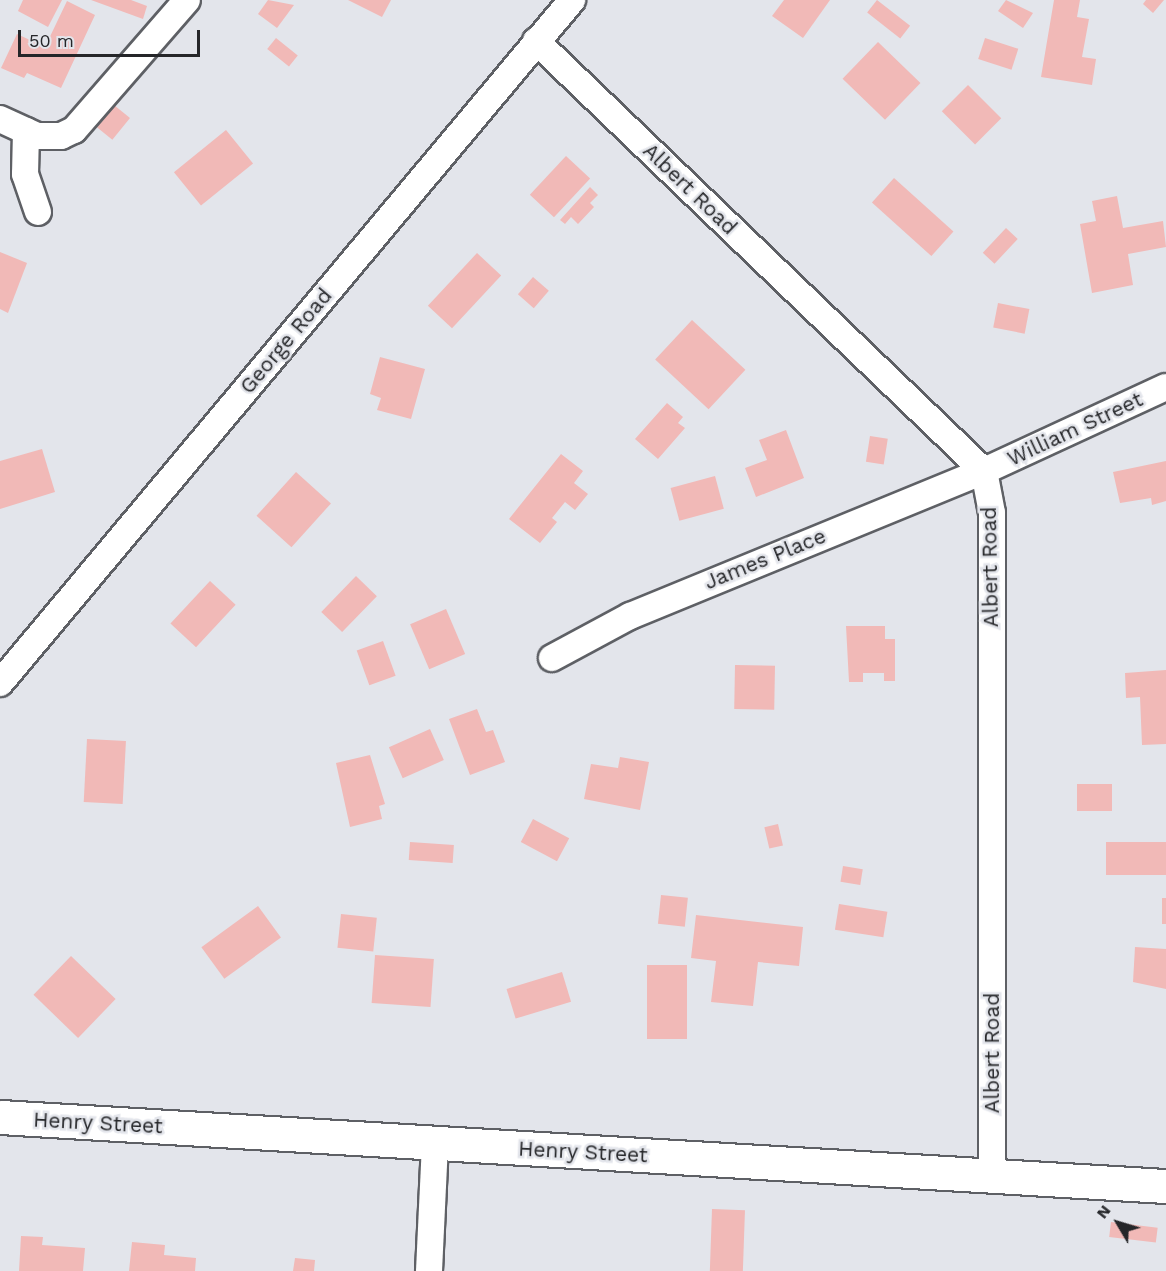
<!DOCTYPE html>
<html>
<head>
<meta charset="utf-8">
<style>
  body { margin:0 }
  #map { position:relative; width:1166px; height:1271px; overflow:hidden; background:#e3e5eb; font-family:"Work Sans",sans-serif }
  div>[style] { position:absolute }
  .building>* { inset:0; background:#f1b9b7; transform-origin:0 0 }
  .roads { filter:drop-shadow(2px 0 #5e6065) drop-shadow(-2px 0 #5e6065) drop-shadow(0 2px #5e6065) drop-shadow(0 -2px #5e6065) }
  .street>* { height:26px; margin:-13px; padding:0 13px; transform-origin:13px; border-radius:13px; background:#fff }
  .secondary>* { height:33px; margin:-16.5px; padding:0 16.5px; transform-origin:16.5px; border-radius:16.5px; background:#fff }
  span { translate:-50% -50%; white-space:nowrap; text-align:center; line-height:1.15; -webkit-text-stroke:5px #e3e5eb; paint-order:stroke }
  .street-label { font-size:21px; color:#252629 }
  .north { position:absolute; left:1088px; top:1193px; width:60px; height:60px; -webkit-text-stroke:4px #e3e5eb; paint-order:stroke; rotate:308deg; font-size:16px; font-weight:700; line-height:24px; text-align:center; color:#252629 }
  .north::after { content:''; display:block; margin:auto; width:21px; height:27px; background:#252629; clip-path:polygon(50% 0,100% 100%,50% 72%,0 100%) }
  .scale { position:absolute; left:18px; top:30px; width:182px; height:27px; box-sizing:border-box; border:3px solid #252629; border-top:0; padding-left:8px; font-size:18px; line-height:21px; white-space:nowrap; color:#252629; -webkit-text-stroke:4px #e3e5eb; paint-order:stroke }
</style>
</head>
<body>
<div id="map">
  <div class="building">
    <div style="clip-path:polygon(23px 0,62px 0,48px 27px,18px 11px)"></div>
    <div style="clip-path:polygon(91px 0,131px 0,147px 6px,143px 19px)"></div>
    <div style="clip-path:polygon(268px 0,294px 5px,277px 28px,258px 14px)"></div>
    <div style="clip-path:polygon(348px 0,391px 0,382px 17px)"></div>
    <div style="clip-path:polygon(784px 0,830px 0,803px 38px,772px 16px)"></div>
    <div style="left:877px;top:0;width:42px;height:16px;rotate:38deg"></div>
    <div style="clip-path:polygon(1006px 0,1033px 13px,1023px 28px,998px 11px)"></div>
    <div style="clip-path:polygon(1054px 0,1080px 0,1077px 17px,1089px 19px,1082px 57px,1096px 59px,1092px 85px,1041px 77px)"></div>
    <div style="clip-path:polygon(1146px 0,1164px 0,1153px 13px,1143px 4px)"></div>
    <div style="clip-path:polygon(67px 1px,95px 15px,61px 88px,27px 73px,24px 78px,1px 68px,17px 34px,45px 47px)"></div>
    <div style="left:276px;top:38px;width:28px;height:14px;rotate:39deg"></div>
    <div style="left:985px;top:38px;width:35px;height:22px;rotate:18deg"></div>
    <div style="left:878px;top:42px;width:59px;height:51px;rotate:44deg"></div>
    <div style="left:968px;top:85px;width:47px;height:37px;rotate:45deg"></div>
    <div style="left:109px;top:101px;width:27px;height:28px;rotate:39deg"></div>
    <div style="left:226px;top:130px;width:43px;height:67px;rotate:51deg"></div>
    <div style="left:566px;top:156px;width:33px;height:53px;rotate:43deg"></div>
    <div style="left:894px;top:178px;width:80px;height:33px;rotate:42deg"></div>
    <div style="clip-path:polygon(590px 187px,598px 195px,590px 203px,594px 207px,578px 224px,571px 217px,565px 224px,560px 220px)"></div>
    <div style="clip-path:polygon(1117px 196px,1123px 228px,1163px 221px,1166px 247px,1128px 254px,1133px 285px,1092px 293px,1080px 224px,1096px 221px,1092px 201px)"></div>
    <div style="left:1006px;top:228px;width:16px;height:34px;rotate:43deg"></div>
    <div style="clip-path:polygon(0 252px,27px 263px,8px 313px,0 309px)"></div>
    <div style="left:477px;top:253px;width:33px;height:72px;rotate:43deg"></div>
    <div style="left:533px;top:277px;width:21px;height:23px;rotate:41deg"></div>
    <div style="left:998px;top:303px;width:32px;height:25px;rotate:11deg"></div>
    <div style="left:692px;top:320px;width:73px;height:54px;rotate:43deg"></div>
    <div style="clip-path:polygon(380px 357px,425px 369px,411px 419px,377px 410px,381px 398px,370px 394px)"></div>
    <div style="clip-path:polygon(667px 403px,683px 417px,678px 423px,685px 428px,658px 459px,635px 439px)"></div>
    <div style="clip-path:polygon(786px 430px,804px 478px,756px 497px,745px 468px,767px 460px,759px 440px)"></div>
    <div style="left:870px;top:436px;width:18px;height:26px;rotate:9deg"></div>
    <div style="clip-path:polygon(42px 449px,55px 492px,0 509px,0 461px)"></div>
    <div style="clip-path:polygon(561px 454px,583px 471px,574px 483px,588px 494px,575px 510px,565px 502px,552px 518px,557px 522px,540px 543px,509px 519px)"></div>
    <div style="clip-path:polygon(1166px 461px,1166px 501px,1152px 505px,1151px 498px,1120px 503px,1113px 472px)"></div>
    <div style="left:296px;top:472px;width:47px;height:59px;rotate:42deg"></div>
    <div style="left:715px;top:476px;width:34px;height:46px;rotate:75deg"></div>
    <div style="left:356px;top:576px;width:29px;height:50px;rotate:44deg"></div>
    <div style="left:210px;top:581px;width:35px;height:58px;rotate:43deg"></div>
    <div style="left:446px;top:609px;width:49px;height:39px;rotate:67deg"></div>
    <div style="clip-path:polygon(846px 626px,885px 626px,885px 639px,895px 639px,895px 681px,884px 681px,884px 673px,863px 673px,863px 682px,849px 682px)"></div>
    <div style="left:383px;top:641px;width:37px;height:28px;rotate:70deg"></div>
    <div style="left:735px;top:665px;width:40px;height:44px;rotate:1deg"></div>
    <div style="clip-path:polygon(1166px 670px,1166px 744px,1142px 745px,1140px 697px,1126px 698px,1125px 673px)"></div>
    <div style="clip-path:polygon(477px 709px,486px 732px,493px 730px,505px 762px,470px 775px,449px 719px)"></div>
    <div style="left:430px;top:729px;width:34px;height:45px;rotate:66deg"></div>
    <div style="left:87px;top:739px;width:39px;height:63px;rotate:3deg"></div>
    <div style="clip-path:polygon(370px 755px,385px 804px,379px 806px,382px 819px,350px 827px,336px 763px)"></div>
    <div style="clip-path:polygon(620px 757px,649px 762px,640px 810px,584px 799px,591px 764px,618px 768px)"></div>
    <div style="left:1077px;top:784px;width:35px;height:27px"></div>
    <div style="left:533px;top:819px;width:41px;height:26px;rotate:28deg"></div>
    <div style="left:778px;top:824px;width:22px;height:14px;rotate:77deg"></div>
    <div style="left:410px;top:842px;width:44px;height:18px;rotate:4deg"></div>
    <div style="left:1106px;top:842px;width:60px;height:33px"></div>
    <div style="left:843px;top:866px;width:20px;height:16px;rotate:9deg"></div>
    <div style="left:661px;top:895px;width:27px;height:29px;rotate:6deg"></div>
    <div style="left:1162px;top:898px;width:4px;height:26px"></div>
    <div style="left:839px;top:904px;width:49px;height:26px;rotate:9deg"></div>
    <div style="left:258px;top:906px;width:39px;height:70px;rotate:54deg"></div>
    <div style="left:341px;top:914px;width:36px;height:34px;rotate:6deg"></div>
    <div style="clip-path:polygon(696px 915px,803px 927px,799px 966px,758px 962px,753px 1006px,711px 1002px,716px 961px,691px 958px)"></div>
    <div style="clip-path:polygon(1135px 947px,1166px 949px,1166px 989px,1133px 982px)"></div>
    <div style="left:375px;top:955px;width:59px;height:48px;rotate:4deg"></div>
    <div style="left:71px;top:956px;width:62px;height:54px;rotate:44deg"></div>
    <div style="left:647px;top:965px;width:40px;height:74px"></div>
    <div style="left:562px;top:972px;width:31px;height:58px;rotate:73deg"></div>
    <div style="left:712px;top:1209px;width:33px;height:62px;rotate:2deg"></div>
    <div style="left:1111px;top:1222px;width:47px;height:15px;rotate:7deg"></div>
    <div style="clip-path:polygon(21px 1236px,43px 1237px,42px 1245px,85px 1248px,83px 1271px,19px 1271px)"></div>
    <div style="clip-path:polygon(132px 1242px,165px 1245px,164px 1255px,196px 1258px,195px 1271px,129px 1271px)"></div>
    <div style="clip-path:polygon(295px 1258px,315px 1260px,314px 1271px,293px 1271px)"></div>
  </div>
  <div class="roads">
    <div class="street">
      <div style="left:536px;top:41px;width:621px;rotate:43.83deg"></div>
      <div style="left:984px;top:471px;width:43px;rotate:79.2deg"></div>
      <div style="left:992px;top:513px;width:663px;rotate:90deg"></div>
      <div style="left:0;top:119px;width:41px;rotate:24.7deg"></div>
      <div style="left:37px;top:136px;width:24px"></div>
      <div style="left:61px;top:136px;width:14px;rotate:-25deg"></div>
      <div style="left:74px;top:130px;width:172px;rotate:-49deg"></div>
      <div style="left:26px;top:131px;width:43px;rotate:91.3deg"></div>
      <div style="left:25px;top:174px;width:40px;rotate:71.1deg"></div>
      <div style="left:552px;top:658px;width:89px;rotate:-28.3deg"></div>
      <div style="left:630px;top:616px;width:383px;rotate:-22.3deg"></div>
      <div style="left:984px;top:471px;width:200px;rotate:-24.8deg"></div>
      <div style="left:0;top:683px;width:891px;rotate:-50.05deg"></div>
      <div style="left:429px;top:1271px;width:128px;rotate:-87.3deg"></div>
    </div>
    <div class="secondary">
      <div style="left:0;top:1117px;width:1168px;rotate:3.39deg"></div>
    </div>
  </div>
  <div class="street-label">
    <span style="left:690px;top:189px;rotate:44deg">Albert Road</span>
    <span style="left:286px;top:341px;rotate:-50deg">George Road</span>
    <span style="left:1075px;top:429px;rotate:-25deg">William Street</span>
    <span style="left:765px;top:559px;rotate:-22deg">James Place</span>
    <span style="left:990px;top:567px;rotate:-91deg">Albert Road</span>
    <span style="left:992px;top:1053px;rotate:-90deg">Albert Road</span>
    <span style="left:98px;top:1123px;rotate:3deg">Henry Street</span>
    <span style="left:583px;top:1152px;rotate:3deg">Henry Street</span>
  </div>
  <div class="north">N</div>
  <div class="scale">50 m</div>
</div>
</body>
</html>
